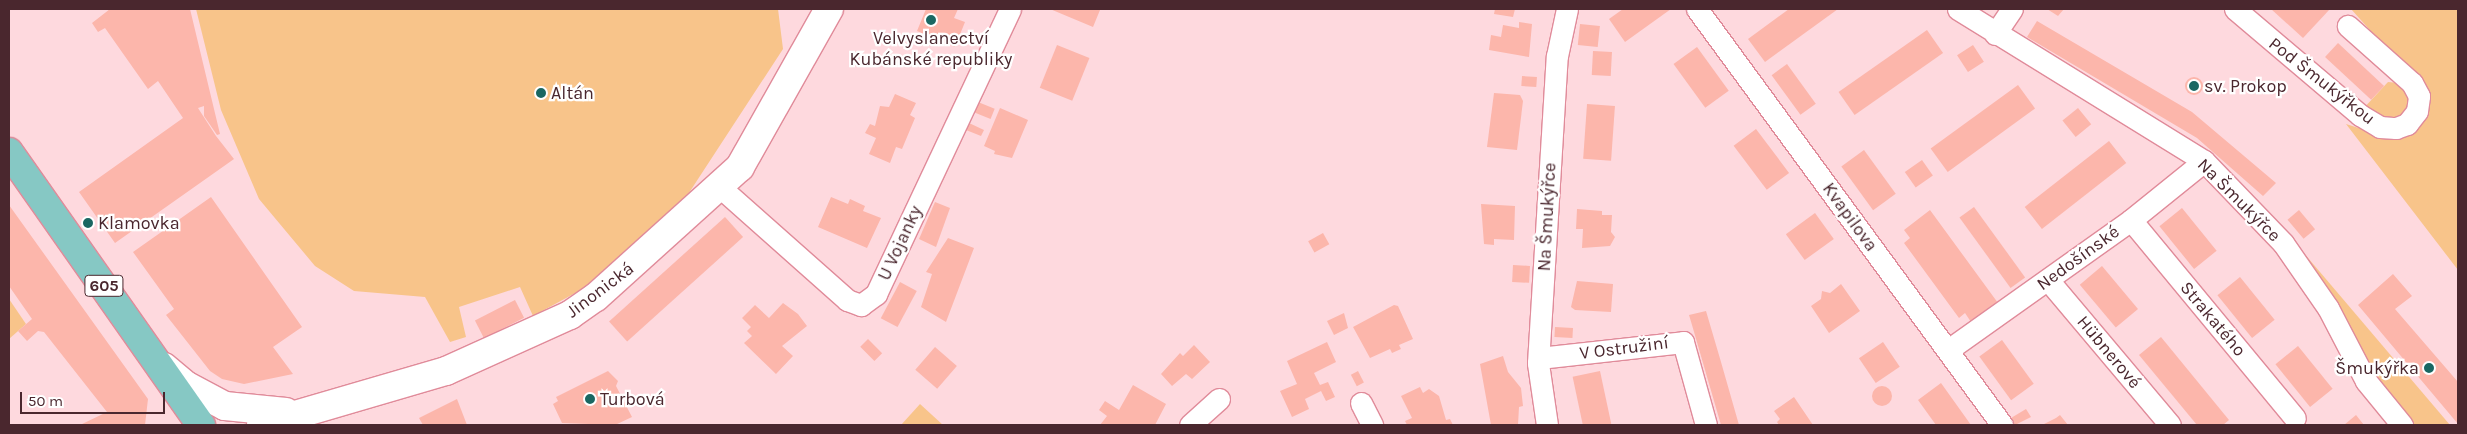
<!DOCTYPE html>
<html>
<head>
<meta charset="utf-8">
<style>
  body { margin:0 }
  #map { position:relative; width:2467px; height:434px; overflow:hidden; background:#fed9de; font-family:Karla,sans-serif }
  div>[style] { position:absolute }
  .green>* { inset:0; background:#f8c48a }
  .building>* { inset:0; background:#fcb6ab; transform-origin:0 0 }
  .round { border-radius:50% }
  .roads { filter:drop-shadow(1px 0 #e08b9a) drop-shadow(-1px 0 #e08b9a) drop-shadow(0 1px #e08b9a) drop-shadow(0 -1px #e08b9a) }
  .minor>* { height:21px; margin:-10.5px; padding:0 10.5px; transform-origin:10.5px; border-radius:10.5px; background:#fff }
  .tertiary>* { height:28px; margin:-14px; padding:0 14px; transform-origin:14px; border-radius:14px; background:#fff }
  .primary>* { height:28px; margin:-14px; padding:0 14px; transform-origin:14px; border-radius:14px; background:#86c8c4 }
  .dots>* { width:14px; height:14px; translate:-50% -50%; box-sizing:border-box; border:2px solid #fff; border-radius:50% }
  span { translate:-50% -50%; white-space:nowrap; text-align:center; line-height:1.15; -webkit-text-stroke:4.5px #fff; paint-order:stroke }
  .shield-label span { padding:1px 4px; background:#fff; border:1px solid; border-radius:4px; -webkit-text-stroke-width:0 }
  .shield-label { font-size:16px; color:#4a272e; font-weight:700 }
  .poi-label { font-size:18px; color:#4a272e }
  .left { translate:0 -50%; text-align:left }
  .right { translate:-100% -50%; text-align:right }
  .street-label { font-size:18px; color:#4a272e }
  .frame { position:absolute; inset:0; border:10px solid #4a272e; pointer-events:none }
  .scale { position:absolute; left:20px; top:392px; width:145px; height:22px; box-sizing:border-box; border:2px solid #4a272e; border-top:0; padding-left:6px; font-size:15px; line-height:18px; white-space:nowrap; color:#4a272e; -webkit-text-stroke:4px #fff; paint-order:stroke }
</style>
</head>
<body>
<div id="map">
  <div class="green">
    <div style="clip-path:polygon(196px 9px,778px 9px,783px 49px,683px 202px,590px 285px,533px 316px,520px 287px,459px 307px,466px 337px,450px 342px,425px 297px,354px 291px,315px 266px,259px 199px,221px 110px)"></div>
    <div style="clip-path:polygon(2351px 9px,2458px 9px,2458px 270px,2346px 124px,2381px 135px,2400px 135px,2423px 89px)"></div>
    <div style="clip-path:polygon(2388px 82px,2399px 83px,2412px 100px,2402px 122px,2362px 110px)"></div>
    <div style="clip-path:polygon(2297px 245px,2450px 425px,2411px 425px,2374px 379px)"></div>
    <div style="clip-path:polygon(9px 299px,26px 324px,9px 339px)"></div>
    <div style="clip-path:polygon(920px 404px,943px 425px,901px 425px)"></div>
  </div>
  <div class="building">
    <div style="clip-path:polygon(110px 9px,190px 9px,220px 134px,217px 135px,204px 116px,204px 106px,198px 108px,216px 136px,234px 159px,115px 243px,79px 192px,183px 118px,158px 81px,148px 89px,105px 28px,98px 32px,92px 23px)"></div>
    <div style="clip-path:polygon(926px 9px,958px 9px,954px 18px,965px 22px,955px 47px,917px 31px)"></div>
    <div style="clip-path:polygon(1050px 9px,1105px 9px,1100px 10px,1093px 27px)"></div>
    <div style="clip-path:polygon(1495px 9px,1515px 9px,1513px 17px,1494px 14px)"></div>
    <div style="clip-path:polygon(1623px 9px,1671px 9px,1625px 42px,1609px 19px)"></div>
    <div style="clip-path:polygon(1789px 9px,1838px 9px,1765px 62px,1748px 39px)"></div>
    <div style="clip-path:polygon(2047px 9px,2064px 9px,2058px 16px)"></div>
    <div style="clip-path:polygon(2271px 9px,2330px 9px,2303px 38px)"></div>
    <div style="clip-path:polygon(2037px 21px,2192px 112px,2276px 183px,2263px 196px,2197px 138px,2027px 37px)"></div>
    <div style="clip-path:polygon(1519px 22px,1532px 24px,1529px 57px,1489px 50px,1491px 35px,1501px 37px,1503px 25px,1519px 28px)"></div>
    <div style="left:1580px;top:24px;width:20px;height:21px;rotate:6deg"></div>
    <div style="left:1927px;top:30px;width:28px;height:108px;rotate:55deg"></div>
    <div style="left:2338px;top:43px;width:63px;height:19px;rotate:43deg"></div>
    <div style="left:1057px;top:45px;width:35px;height:46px;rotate:22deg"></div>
    <div style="left:1973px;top:45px;width:20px;height:19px;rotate:57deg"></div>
    <div style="left:1697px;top:47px;width:54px;height:29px;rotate:54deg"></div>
    <div style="left:1593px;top:51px;width:19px;height:24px;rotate:3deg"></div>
    <div style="left:1787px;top:64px;width:49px;height:19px;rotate:54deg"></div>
    <div style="left:1522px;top:76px;width:15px;height:10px;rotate:4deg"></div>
    <div class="round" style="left:2185px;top:77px;width:18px;height:18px"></div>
    <div style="left:2018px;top:85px;width:29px;height:108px;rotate:54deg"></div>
    <div style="clip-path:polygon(1494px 93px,1520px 95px,1523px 101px,1517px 150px,1487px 147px)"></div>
    <div style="clip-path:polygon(895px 94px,916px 103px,910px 115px,915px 118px,902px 149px,896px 147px,890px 163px,869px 154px,876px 138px,865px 133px,870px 124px,875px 126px,880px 106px,889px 107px)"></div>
    <div style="left:978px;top:102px;width:18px;height:11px;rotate:22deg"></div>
    <div style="left:1587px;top:104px;width:28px;height:55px;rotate:4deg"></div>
    <div style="clip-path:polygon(1000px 108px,1028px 120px,1012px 158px,994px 154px,995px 151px,984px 146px)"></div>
    <div style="left:2078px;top:108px;width:21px;height:20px;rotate:51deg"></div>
    <div style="clip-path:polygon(969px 123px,984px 130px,981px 136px,966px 130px)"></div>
    <div style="left:1756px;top:129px;width:55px;height:28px;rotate:53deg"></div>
    <div style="left:2109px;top:141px;width:28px;height:107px;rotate:52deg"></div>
    <div style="left:1864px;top:150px;width:54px;height:28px;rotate:54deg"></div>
    <div style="left:1922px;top:160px;width:19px;height:21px;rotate:55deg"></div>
    <div style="clip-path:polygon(211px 197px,302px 327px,273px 347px,293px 374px,244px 384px,222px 379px,210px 371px,166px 315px,174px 309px,133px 252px)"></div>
    <div style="clip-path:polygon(831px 197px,848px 204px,850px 199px,865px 206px,863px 211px,881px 218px,867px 248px,818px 227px)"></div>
    <div style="clip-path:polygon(935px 202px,950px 208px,936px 247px,919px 239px)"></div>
    <div style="clip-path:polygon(1481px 204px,1515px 206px,1514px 240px,1494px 239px,1494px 245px,1484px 244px)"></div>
    <div style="clip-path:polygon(9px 205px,148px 399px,145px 425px,80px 425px,107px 412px,44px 332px,38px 331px,27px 341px,18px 331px,32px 319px,9px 286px)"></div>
    <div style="left:1974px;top:207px;width:87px;height:18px;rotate:54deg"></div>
    <div style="left:2182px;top:208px;width:55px;height:29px;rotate:51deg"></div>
    <div style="clip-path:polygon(1577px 209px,1602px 211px,1602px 215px,1612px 215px,1611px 232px,1615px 237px,1610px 246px,1582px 248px,1583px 229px,1576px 229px)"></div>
    <div style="clip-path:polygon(1930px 210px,1998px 303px,1971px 322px,1965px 313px,1959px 318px,1904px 243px,1910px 238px,1904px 230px)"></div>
    <div style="left:2299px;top:210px;width:25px;height:15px;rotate:50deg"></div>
    <div style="left:1815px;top:213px;width:32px;height:36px;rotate:54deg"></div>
    <div style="left:725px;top:217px;width:27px;height:156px;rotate:48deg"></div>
    <div style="left:1323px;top:233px;width:13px;height:17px;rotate:61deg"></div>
    <div style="clip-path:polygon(948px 238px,974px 248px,946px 322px,921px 307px,932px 274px,926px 272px)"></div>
    <div style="left:1513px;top:265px;width:17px;height:17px;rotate:3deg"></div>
    <div style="left:2102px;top:266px;width:56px;height:29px;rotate:50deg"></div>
    <div style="clip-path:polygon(2393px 274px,2412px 296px,2395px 309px,2458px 382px,2458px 424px,2358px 305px)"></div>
    <div style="left:2240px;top:277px;width:55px;height:29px;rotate:51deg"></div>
    <div style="clip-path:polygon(1577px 281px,1613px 284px,1611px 312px,1575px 310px,1571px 307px)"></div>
    <div style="left:900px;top:282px;width:19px;height:41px;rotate:28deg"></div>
    <div style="clip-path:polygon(1841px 284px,1860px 311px,1829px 333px,1811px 306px,1821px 299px,1822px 291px,1830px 293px)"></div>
    <div style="left:515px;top:300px;width:20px;height:45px;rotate:63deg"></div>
    <div style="clip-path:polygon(783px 303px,798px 314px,807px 326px,782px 346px,793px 356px,776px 374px,744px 343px,752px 336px,747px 331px,751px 327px,742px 318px,755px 305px,769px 318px)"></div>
    <div style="clip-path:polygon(1394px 305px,1398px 306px,1413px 339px,1399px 345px,1401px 349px,1392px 353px,1390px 349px,1370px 358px,1353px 327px)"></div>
    <div style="clip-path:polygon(1706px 311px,1721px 362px,1739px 425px,1721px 425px,1692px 325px,1689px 315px)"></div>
    <div style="clip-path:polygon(1344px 313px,1348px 328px,1334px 335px,1327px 321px)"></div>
    <div style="left:1555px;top:327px;width:18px;height:10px;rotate:3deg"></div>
    <div style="clip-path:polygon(2161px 337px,2229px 420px,2223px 425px,2197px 425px,2139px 355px)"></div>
    <div style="left:868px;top:339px;width:20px;height:11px;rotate:45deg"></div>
    <div style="left:2002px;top:340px;width:54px;height:28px;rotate:54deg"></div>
    <div style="clip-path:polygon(1327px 342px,1336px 362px,1314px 373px,1320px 385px,1328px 382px,1335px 397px,1326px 401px,1321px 391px,1305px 399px,1309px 409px,1292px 417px,1280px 391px,1297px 384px,1287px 361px)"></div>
    <div style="left:1883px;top:342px;width:30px;height:29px;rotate:56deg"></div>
    <div style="clip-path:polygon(1194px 345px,1210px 362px,1192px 379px,1186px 374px,1172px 386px,1161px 374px,1180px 353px,1183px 356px)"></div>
    <div style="left:2298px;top:346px;width:55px;height:29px;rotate:51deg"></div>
    <div style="left:935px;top:347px;width:29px;height:30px;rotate:41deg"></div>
    <div style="clip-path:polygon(1503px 356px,1508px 372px,1521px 388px,1523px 406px,1519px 407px,1518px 425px,1491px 425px,1480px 364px)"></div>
    <div style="clip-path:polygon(608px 371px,618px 381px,616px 386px,632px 417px,615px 425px,562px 423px,553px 404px,558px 401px,556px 397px)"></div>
    <div style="left:1358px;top:371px;width:13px;height:8px;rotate:63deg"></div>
    <div style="left:1600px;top:371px;width:54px;height:28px;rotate:78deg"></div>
    <div style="clip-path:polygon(1941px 383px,1971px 425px,1936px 425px,1918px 400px)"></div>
    <div style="clip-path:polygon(1133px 385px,1166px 404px,1155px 425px,1100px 425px,1107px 416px,1099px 410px,1105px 401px,1119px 410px)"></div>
    <div class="round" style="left:1872px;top:386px;width:20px;height:20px"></div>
    <div style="clip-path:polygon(1420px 387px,1423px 393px,1429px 389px,1439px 396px,1446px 420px,1450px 419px,1453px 425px,1407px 425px,1405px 421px,1412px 418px,1401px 396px)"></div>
    <div style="clip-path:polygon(1794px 397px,1813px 425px,1779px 425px,1777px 422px,1780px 419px,1774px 411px)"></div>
    <div style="clip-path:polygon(457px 399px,467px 425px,423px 425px,419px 418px)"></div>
    <div style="clip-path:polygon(2026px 409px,2031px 417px,2015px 425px,2011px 418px)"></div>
    <div style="clip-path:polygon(2060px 415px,2068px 425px,2042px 425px,2056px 418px)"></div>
    <div style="clip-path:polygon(2356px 415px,2364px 425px,2344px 425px)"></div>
  </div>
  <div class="roads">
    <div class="minor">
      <div style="left:1697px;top:9px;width:516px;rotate:53.75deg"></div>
      <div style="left:1958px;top:9px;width:289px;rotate:31.7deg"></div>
      <div style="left:2204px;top:161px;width:114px;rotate:46.1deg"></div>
      <div style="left:2283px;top:243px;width:79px;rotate:55.3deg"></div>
      <div style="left:2328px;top:308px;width:82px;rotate:62.5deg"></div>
      <div style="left:2366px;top:381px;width:57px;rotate:50.7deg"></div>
      <div style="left:2235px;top:9px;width:164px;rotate:40.3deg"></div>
      <div style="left:2360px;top:115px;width:23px;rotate:31deg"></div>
      <div style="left:2380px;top:127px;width:16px;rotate:4deg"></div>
      <div style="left:2396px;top:128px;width:12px;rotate:-20deg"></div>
      <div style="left:2407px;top:124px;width:16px;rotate:-52deg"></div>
      <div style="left:2417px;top:111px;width:15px;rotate:-82deg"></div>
      <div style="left:2419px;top:96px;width:15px;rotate:-118deg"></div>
      <div style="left:2412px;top:83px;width:86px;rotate:-138.3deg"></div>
      <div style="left:1995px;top:34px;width:30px;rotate:-56deg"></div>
      <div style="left:721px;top:188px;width:169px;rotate:41.6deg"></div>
      <div style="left:847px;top:300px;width:15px;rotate:20deg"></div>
      <div style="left:861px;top:305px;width:19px;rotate:-36deg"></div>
      <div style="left:876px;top:294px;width:315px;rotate:-64.8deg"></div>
      <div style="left:2131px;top:220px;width:257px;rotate:50.4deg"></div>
      <div style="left:2048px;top:280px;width:189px;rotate:49.9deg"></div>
      <div style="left:1948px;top:350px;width:224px;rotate:-35.4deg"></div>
      <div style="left:2131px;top:220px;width:94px;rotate:-38.9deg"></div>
      <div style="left:1539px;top:358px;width:145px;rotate:-6.3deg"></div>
      <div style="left:1683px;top:342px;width:86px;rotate:74.5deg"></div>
      <div style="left:1361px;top:403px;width:25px;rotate:63deg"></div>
      <div style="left:1190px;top:425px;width:39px;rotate:-42deg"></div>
      <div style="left:1547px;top:425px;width:63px;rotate:-98.3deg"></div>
      <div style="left:1538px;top:363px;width:308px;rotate:-86.5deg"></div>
      <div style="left:1557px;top:56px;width:48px;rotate:-78deg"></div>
    </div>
    <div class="tertiary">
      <div style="left:164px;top:367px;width:30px;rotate:40deg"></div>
      <div style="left:187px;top:386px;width:43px;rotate:27.8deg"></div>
      <div style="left:225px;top:406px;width:61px;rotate:5.6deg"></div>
      <div style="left:261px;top:425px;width:193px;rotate:-16.3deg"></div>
      <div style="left:446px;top:371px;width:136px;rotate:-24.3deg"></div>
      <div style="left:570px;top:315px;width:32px;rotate:-35deg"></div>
      <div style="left:596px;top:297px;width:194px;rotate:-42.1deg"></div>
      <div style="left:740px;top:167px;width:181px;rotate:-60.6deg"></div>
    </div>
    <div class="primary">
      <div style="left:9px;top:152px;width:334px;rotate:54.9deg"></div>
    </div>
  </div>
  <div class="dots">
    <div style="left:931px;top:20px;background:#1a6762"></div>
    <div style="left:2194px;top:86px;background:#1a6762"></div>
    <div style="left:541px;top:93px;background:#1a6762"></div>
    <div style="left:88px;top:223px;background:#1a6762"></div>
    <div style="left:2429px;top:368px;background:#1a6762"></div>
    <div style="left:590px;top:399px;background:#1a6762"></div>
  </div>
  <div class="shield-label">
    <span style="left:104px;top:286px">605</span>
  </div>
  <div class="poi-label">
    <span style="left:931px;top:49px">Velvyslanectví<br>Kubánské republiky</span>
    <span class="left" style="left:2204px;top:86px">sv. Prokop</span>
    <span class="left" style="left:551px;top:93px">Altán</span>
    <span class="left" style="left:98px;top:223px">Klamovka</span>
    <span class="right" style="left:2419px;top:368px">Šmukýřka</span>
    <span class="left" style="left:600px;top:399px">Turbová</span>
  </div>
  <div class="street-label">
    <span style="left:2322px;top:81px;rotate:38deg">Pod Šmukýřkou</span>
    <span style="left:2239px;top:200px;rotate:45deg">Na Šmukýřce</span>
    <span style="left:1547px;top:217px;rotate:-87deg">Na Šmukýřce</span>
    <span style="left:1850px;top:217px;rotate:54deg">Kvapilova</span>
    <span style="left:900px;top:243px;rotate:-65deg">U Vojanky</span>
    <span style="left:2078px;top:258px;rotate:-36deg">Nedošínské</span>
    <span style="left:600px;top:290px;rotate:-37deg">Jinonická</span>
    <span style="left:2213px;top:319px;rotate:50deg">Strakatého</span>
    <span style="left:1624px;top:348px;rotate:-7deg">V Ostružiní</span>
    <span style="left:2109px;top:352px;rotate:50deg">Hübnerové</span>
  </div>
  <div class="frame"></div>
  <div class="scale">50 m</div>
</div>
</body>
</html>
